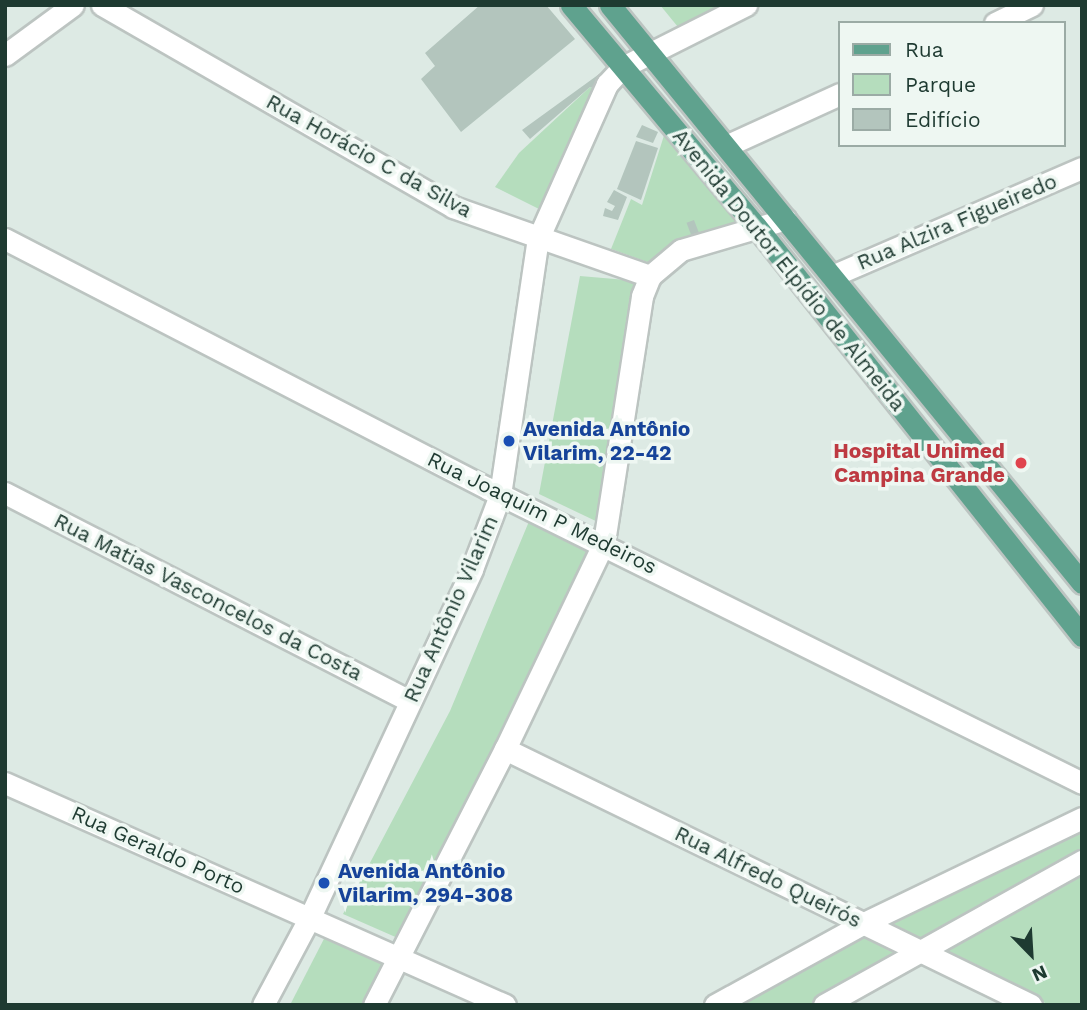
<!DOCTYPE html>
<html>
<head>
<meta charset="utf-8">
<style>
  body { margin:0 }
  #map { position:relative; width:1087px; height:1010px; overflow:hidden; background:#ddeae4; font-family:"Work Sans",sans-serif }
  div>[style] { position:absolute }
  .green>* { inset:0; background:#b5ddbd }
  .building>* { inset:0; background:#b3c5bd; transform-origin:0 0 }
  .roads { filter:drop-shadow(2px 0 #bcc4c1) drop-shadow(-2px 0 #bcc4c1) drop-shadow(0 2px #bcc4c1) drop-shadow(0 -2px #bcc4c1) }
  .minor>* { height:21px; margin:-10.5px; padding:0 10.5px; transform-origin:10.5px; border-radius:10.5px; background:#fff }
  .major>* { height:21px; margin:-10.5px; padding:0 10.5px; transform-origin:10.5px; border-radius:10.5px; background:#5fa28e }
  .dots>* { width:19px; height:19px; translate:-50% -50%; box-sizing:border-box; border:4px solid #eef7f2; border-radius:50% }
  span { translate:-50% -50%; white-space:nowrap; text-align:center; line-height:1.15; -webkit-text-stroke:7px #eef7f2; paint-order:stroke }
  .street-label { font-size:21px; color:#1e3a31 }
  .transit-label { font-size:21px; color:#164399; font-weight:700 }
  .left { translate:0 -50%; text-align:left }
  .health-label { font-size:21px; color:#be3a42; font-weight:700 }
  .right { translate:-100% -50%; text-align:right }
  .frame { position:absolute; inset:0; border:7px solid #1e3a31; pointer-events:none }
  .legend { position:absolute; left:838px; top:21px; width:228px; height:126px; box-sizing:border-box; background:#eef7f2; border:2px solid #9baba5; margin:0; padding:9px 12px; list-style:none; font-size:21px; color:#1e3a31 }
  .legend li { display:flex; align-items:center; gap:14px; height:35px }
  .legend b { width:35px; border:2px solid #9baba5 }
  .north { position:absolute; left:996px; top:919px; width:70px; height:70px; -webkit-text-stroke:5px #eef7f2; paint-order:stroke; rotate:156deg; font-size:19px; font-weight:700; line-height:28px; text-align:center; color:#1e3a31 }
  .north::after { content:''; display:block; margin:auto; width:24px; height:32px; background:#1e3a31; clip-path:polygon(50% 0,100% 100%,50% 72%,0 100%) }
</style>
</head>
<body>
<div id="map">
  <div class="green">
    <div style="clip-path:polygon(660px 5px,724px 5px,678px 27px)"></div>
    <div style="clip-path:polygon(590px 87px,601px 91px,545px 212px,495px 187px,519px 153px)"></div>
    <div style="clip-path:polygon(667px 126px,748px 223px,650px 263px,611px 249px,631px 199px,642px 205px)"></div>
    <div style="clip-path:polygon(580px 276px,638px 281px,602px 524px,539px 494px)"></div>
    <div style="clip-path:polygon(530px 519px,591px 551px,400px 939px,343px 914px,450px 711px)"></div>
    <div style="clip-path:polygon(1082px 821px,1082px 850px,919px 942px,882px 924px)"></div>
    <div style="clip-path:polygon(1082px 872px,1082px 1005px,1049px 1005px,942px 950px)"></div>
    <div style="clip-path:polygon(867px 930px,898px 952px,809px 1005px,729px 1005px)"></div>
    <div style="clip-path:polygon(327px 933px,388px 967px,368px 1005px,290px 1005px)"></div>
  </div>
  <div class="building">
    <div style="clip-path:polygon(480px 5px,546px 5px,575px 39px,461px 132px,421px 79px,435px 66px,425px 53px)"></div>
    <div style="clip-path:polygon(602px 72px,601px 91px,590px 87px,530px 139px,522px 130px)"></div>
    <div style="clip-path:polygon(642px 125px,658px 132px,653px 143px,636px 137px)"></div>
    <div style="clip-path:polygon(636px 141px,658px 148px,641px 200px,617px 189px)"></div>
    <div style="clip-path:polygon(614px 190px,627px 197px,618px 220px,603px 216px,605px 208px,612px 211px,615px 206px,607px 202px)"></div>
    <div style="left:694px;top:220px;width:14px;height:8px;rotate:69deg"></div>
  </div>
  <div class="roads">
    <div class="minor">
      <div style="left:102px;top:5px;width:405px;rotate:29.9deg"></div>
      <div style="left:453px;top:207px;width:209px;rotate:19.3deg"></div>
      <div style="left:995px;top:23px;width:41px;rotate:-25.9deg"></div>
      <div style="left:5px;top:55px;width:84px;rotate:-36.3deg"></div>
      <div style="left:728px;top:145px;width:123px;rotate:-24.5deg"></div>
      <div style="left:5px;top:239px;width:543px;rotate:27.32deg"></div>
      <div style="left:487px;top:488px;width:664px;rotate:26.37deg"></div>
      <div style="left:832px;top:276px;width:272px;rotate:-23.4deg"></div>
      <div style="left:5px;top:493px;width:455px;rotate:27.2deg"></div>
      <div style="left:505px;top:749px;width:585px;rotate:25.95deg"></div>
      <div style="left:5px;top:783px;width:547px;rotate:23.94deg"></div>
      <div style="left:263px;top:1005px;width:100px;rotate:-61.9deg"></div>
      <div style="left:310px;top:917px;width:384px;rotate:-65deg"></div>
      <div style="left:472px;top:569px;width:79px;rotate:-69.3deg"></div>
      <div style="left:500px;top:495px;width:259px;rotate:-81.6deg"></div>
      <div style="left:538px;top:239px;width:170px;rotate:-66deg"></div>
      <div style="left:607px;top:84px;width:23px;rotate:-47deg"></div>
      <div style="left:623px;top:67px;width:138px;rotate:-26.8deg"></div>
      <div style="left:374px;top:1005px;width:288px;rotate:-62.9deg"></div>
      <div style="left:505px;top:749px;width:229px;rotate:-64.4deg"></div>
      <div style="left:604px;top:542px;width:249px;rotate:-81.2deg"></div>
      <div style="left:642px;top:296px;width:22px;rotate:-68deg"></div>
      <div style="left:650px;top:276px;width:40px;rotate:-40deg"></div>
      <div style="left:681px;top:250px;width:109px;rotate:-16.4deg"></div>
      <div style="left:715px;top:1005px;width:170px;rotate:-28.8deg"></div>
      <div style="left:864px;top:923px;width:242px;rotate:-25.7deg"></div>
      <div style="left:824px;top:1005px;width:295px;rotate:-29.2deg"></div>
    </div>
    <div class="major">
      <div style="left:571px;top:5px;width:288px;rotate:50.1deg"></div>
      <div style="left:756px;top:226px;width:524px;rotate:51.51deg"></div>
      <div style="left:610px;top:5px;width:746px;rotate:50.76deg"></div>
    </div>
  </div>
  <div class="dots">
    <div style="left:509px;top:441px;background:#1a4fb4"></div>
    <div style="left:1021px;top:463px;background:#e0444e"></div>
    <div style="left:324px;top:883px;background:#1a4fb4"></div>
  </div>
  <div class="street-label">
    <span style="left:369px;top:156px;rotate:29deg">Rua Horácio C da Silva</span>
    <span style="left:957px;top:222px;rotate:-23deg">Rua Alzira Figueiredo</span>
    <span style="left:789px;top:270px;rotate:51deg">Avenida Doutor Elpídio de Almeida</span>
    <span style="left:542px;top:513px;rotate:26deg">Rua Joaquim P Medeiros</span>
    <span style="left:208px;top:597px;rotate:27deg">Rua Matias Vasconcelos da Costa</span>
    <span style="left:451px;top:609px;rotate:-66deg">Rua Antônio Vilarim</span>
    <span style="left:158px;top:850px;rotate:24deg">Rua Geraldo Porto</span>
    <span style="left:768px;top:877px;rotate:26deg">Rua Alfredo Queirós</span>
  </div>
  <div class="transit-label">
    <span class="left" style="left:523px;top:441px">Avenida Antônio<br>Vilarim, 22-42</span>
    <span class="left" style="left:338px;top:883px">Avenida Antônio<br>Vilarim, 294-308</span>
  </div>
  <div class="health-label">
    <span class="right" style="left:1005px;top:463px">Hospital Unimed<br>Campina Grande</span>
  </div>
  <div class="frame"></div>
  <ul class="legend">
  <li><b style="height:9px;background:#5fa28e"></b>Rua</li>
  <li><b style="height:19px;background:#b5ddbd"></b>Parque</li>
  <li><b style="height:19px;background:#b3c5bd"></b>Edifício</li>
  </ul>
  <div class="north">N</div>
</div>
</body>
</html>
